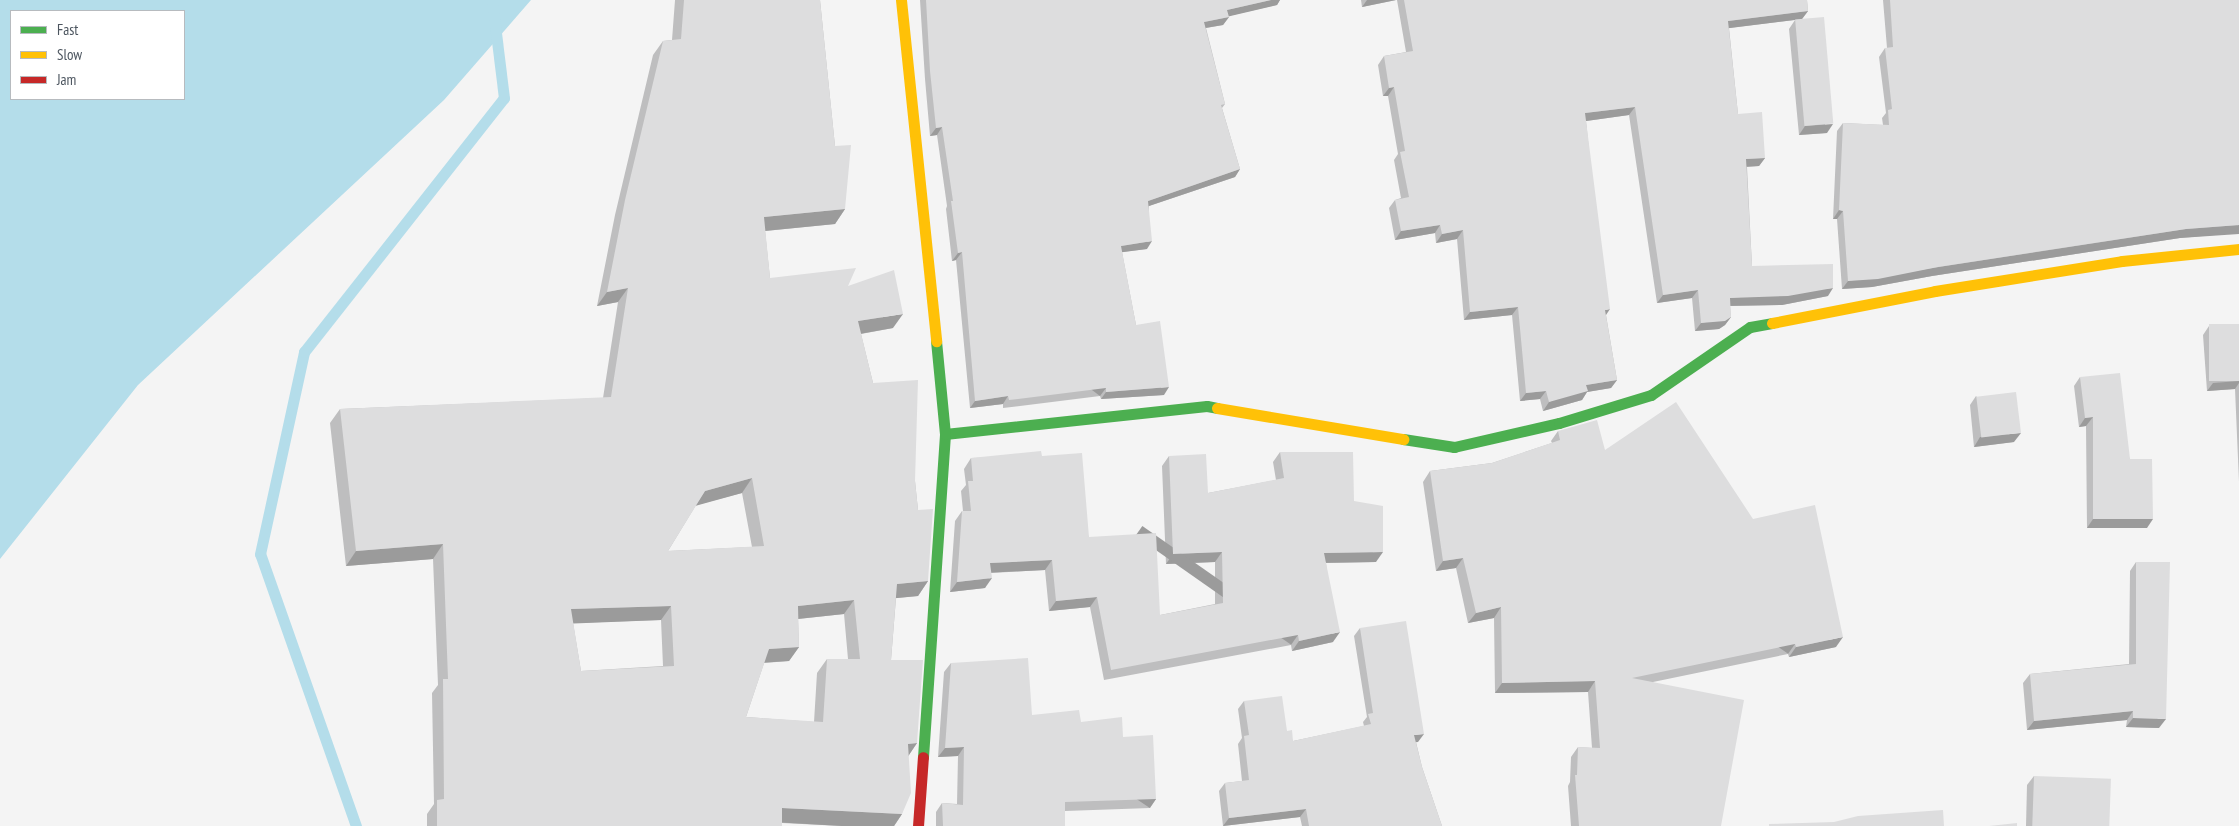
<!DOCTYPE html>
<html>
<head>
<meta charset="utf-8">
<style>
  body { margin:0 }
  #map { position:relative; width:2239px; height:826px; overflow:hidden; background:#f4f4f4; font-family:"PT Sans Narrow",sans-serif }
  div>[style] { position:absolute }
  .water>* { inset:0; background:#b4ddea }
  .stream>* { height:11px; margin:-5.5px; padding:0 5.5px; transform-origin:5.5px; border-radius:5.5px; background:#b4ddea }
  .fast>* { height:11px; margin:-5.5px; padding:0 5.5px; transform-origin:5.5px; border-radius:5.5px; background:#4caf50 }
  .slow>* { height:11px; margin:-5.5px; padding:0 5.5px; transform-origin:5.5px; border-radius:5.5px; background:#ffc107 }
  .jam>* { height:11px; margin:-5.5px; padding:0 5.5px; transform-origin:5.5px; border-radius:5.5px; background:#c62828 }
  .wall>* { inset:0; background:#bebebf }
  .shaded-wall>* { inset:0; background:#9b9b9b; transform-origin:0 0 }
  .building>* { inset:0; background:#ddddde; transform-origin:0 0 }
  span { translate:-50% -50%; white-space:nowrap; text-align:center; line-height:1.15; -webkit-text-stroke:4.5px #fff; paint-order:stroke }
  .legend { position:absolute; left:10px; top:10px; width:175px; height:90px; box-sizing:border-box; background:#fff; border:1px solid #b7bbbf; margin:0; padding:6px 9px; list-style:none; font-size:15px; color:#4c555f }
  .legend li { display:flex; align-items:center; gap:10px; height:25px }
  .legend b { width:25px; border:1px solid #b7bbbf }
</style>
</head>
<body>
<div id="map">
  <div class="water">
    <div style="clip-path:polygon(evenodd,0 0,531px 0,444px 100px,138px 385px,0 559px,0 0,11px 11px,184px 11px,184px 99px,11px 99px,11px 11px)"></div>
  </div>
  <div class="stream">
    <div style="left:356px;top:826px;width:288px;rotate:-109.4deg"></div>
    <div style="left:260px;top:554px;width:207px;rotate:-77.7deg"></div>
    <div style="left:304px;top:352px;width:323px;rotate:-51.8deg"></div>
    <div style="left:504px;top:98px;width:99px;rotate:-97deg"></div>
  </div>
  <div class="fast">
    <div style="left:945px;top:434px;width:263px;rotate:-6.1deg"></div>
    <div style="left:1207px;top:406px;width:10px;rotate:11deg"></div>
    <div style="left:1403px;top:439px;width:52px;rotate:8.9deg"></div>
    <div style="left:1454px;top:447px;width:108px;rotate:-12.9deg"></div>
    <div style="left:1559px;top:423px;width:96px;rotate:-16.9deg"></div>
    <div style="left:1651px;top:395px;width:120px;rotate:-34.5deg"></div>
    <div style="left:1750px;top:327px;width:22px;rotate:-10deg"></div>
    <div style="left:923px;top:757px;width:324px;rotate:-86.1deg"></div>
    <div style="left:945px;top:434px;width:93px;rotate:-95.5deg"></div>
  </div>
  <div class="slow">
    <div style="left:901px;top:0;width:343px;rotate:84.1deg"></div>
    <div style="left:1772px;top:323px;width:166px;rotate:-11.1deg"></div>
    <div style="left:1935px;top:291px;width:189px;rotate:-9.1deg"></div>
    <div style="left:2122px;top:261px;width:118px;rotate:-5.9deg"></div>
    <div style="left:1217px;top:408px;width:189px;rotate:9.5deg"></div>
  </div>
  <div class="jam">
    <div style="left:918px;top:826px;width:69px;rotate:-85.9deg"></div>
  </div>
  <div class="wall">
    <div style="clip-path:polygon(evenodd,675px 0,820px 0,835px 146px,845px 209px,835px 224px,765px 231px,770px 278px,848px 286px,893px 328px,861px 334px,873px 383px,915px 481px,918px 510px,928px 581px,918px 596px,896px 598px,891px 660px,917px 743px,908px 756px,902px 814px,894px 826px,842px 826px,782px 823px,782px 826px,427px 826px,427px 814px,434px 804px,432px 693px,438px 685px,433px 559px,346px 566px,330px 423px,340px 409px,603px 398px,618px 302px,597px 306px,615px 215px,653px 55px,663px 41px,672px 40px,675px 0,742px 493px,752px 547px,668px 551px,696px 505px,742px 493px,675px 0,844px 614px,848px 659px,827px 659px,817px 673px,814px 722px,746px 717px,764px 663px,789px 661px,799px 647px,798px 619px,844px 614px,675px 0,661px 620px,663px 666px,581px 671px,573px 623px,661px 620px)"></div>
    <div style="clip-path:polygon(920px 0,1280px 0,1277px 5px,1228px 16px,1229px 17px,1223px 25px,1206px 28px,1225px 104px,1222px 108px,1240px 169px,1235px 177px,1149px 206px,1147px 249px,1122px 252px,1136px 325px,1164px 395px,1101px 399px,1100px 396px,1003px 408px,1003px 404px,970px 408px,956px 260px,952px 261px,946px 209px,947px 206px,937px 135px,930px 136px,925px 79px)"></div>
    <div style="clip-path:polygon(1361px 0,1396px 0,1362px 7px)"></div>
    <div style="clip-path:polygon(1397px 0,1807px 0,1808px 11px,1802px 19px,1827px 133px,1799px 135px,1789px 29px,1795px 20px,1729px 28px,1738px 114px,1765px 158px,1759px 166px,1747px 167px,1752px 266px,1828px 296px,1782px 305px,1730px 306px,1731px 317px,1725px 325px,1719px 329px,1695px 331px,1692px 298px,1657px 303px,1629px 115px,1586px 121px,1606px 315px,1617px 380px,1611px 388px,1587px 392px,1582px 400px,1543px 411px,1540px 399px,1520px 401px,1512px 315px,1464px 320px,1457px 239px,1436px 243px,1435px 233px,1395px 240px,1389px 208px,1395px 200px,1401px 198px,1394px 160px,1398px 154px,1388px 96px,1383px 96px,1378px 65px,1384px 56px,1406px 52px)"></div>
    <div style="clip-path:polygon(1883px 0,2239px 0,2237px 233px,2180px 238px,1932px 276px,1872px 287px,1842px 289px,1837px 219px,1833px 219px,1837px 131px,1843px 123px,1883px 125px,1882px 118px,1886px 113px,1879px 57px,1885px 48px,1887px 48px)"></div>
    <div style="clip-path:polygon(2239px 324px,2239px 482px,2235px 389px,2207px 391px,2203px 335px,2209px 326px)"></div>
    <div style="clip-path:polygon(2080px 377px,2130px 459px,2147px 528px,2087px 528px,2086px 426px,2079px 427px,2074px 386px)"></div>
    <div style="clip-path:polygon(1976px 396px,2014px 442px,1974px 447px,1970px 405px)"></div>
    <div style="clip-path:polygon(1558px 431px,1605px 450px,1836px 647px,1789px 657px,1788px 654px,1653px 682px,1721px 826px,1571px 826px,1568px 786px,1570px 782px,1571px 757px,1578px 747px,1592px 748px,1588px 692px,1495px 693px,1494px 618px,1468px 623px,1456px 568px,1436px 571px,1423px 482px,1430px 471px,1492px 463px,1552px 443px,1551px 441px)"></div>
    <div style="clip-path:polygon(1280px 452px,1354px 501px,1376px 562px,1326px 563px,1333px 642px,1292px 651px,1291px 645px,1104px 680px,1090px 607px,1049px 611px,1045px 570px,991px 573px,985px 588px,950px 592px,955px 521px,962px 511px,963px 511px,961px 491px,966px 485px,964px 469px,971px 458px,1042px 456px,1089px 537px,1160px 615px,1215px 604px,1215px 562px,1166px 564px,1162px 466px,1169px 456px,1208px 493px,1276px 480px,1273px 462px)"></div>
    <div style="clip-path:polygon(2136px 562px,2159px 728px,2126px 727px,2127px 720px,2027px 730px,2023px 683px,2030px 674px,2129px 664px,2130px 571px)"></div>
    <div style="clip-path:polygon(1360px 628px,1418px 742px,1416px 742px,1422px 767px,1442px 826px,1302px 826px,1300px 817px,1223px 826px,1219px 791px,1225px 783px,1242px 781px,1238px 744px,1242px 738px,1238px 709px,1244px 701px,1287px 731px,1293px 741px,1364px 726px,1363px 722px,1367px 717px,1354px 636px)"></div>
    <div style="clip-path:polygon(951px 663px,1032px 715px,1081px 722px,1123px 737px,1156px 799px,1150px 808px,1065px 811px,1065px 826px,936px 826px,936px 812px,942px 803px,957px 804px,958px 756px,938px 757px,944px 672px)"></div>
    <div style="clip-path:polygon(2034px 776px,2109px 826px,2026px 826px,2027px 785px)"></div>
  </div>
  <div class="shaded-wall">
    <div style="clip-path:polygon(1271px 0,1280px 0,1277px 5px,1222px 18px,1227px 10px)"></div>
    <div style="clip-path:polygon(1367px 0,1396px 0,1362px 7px)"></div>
    <div style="clip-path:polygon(1808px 11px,1802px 19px,1722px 29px,1728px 21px)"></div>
    <div style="clip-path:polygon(1229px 17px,1223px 25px,1199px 29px,1204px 22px)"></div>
    <div style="clip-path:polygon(1394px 87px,1388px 96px,1383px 96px,1389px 88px)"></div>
    <div style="clip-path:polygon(1635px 107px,1629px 115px,1579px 122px,1585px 113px)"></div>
    <div style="clip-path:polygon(1833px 124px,1827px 133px,1799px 135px,1805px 126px)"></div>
    <div style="clip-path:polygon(942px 127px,937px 135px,930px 136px,936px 128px)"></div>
    <div style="clip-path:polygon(1765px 158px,1759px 166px,1740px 167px,1746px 159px)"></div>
    <div style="clip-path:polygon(1240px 169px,1235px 177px,1143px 208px,1148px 201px)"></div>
    <div style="clip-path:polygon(845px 209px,835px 224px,754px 232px,764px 217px)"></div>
    <div style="clip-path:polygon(1839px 210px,1843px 211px,1837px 219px,1833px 219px)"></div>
    <div style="clip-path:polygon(1440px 225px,1435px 233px,1395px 240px,1401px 231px)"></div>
    <div style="clip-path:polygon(2239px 225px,2239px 234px,2180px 238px,1932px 276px,1872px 287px,1842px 289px,1848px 281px,2186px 229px)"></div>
    <div style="clip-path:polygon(1463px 230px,1457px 239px,1436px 243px,1442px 234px)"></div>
    <div style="clip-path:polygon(1152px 241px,1147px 249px,1116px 253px,1121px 246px)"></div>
    <div style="clip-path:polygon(962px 252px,956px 260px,952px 261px,958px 253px)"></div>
    <div style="clip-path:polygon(628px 288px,618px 302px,597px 306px,607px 292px)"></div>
    <div style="clip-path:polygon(1833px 288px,1828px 296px,1782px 305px,1724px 306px,1730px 298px)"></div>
    <div style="clip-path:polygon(1698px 290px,1692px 298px,1657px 303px,1663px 295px)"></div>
    <div style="clip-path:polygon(1518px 307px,1512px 315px,1464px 320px,1470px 312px)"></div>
    <div style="clip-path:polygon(1610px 309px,1604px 318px,1605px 310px)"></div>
    <div style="clip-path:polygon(903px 314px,893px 328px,848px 336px,858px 321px)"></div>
    <div style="clip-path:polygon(1731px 317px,1725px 325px,1719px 329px,1695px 331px,1701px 323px)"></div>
    <div style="clip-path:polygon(1617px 380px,1611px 388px,1587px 392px,1582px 400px,1543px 411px,1549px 402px,1586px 385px)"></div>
    <div style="clip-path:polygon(2239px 381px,2239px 383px,2235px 389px,2207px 391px,2213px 383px)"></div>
    <div style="clip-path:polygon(1169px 387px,1164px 395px,1101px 399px,1106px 392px)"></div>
    <div style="left:1106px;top:388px;width:10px;height:98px;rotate:127deg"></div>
    <div style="clip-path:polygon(1546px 391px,1540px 399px,1520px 401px,1526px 393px)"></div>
    <div style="clip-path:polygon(1008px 396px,1003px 404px,970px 408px,975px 401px)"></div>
    <div style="clip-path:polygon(2093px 417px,2086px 426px,2079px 427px,2085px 418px)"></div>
    <div style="clip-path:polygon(2021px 433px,2014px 442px,1974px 447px,1980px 437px)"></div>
    <div style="clip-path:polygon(752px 478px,742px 493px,695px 506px,705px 491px)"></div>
    <div style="clip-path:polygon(2093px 519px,2153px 519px,2147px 528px,2087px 528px)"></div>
    <div style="clip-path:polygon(443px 544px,433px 559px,346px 566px,356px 551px)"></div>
    <div style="clip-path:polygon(1222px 552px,1215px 562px,1166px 564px,1173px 554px)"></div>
    <div style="clip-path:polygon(1383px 552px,1376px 562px,1316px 563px,1324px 553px)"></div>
    <div style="clip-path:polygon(1463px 558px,1456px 568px,1436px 571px,1443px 561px)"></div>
    <div style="clip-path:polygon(1052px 560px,1045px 570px,983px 573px,990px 563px)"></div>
    <div style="clip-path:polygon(992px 578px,985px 588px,950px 592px,957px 582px)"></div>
    <div style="clip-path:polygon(928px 581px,918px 596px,887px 599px,897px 584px)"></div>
    <div style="clip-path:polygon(1097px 597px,1090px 607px,1049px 611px,1056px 601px)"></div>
    <div style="clip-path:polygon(854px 600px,844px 614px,788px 620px,798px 606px)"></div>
    <div style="clip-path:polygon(671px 606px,661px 620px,561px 624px,571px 609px)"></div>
    <div style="clip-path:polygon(1501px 607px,1494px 618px,1468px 623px,1476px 613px)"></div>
    <div style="clip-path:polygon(1340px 632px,1333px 642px,1292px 651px,1299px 641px)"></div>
    <div style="left:1298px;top:635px;width:12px;height:190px;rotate:125deg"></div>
    <div style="clip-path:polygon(1843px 637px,1836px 647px,1789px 657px,1796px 647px)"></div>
    <div style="left:1795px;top:644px;width:12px;height:167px;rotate:125deg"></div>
    <div style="clip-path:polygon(799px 647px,789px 661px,759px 663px,769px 649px)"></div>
    <div style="clip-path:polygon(1595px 681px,1588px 692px,1495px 693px,1502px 683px)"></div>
    <div style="clip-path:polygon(2133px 711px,2127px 720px,2027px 730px,2034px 721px)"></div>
    <div style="clip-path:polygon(2133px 718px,2166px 719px,2159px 728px,2126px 727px)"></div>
    <div style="clip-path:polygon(1424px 734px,1418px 742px,1409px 743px,1414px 735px)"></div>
    <div style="clip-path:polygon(917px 743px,907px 758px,908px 744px)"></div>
    <div style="clip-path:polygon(964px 747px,958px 756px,938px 757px,945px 748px)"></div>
    <div style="left:1156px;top:799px;width:11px;height:91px;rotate:124deg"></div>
    <div style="clip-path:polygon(782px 808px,902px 814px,894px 826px,842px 826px,772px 822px)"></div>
    <div style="clip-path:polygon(1306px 809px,1300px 817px,1223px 826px,1229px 818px)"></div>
  </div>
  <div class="building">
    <div style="clip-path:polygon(evenodd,684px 0,820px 0,835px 146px,851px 145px,845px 209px,764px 217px,770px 278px,856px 268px,848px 286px,894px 270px,903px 314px,858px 321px,873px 383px,918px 380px,915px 481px,918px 510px,933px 509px,928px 581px,897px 584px,891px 660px,923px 660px,917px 743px,908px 744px,911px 793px,902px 814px,782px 808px,782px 826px,437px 826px,437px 800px,444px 799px,443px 679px,448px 679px,443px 544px,356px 551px,340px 409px,611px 397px,628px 288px,607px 292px,625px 200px,663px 41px,681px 39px,684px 0,752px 478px,764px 546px,668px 551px,705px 491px,752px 478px,684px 0,854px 600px,860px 659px,827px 659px,823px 722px,746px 717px,769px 649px,799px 647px,798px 606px,854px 600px,684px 0,671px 606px,674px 666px,581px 671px,571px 609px,671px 606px)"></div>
    <div style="clip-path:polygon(926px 0,1271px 0,1227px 10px,1229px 17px,1204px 22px,1225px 104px,1221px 105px,1240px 169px,1148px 201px,1152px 241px,1121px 246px,1136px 325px,1160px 321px,1169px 387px,1106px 392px,1106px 388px,1009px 400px,1008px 396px,975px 401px,962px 252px,958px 253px,951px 201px,953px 201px,942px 127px,936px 128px,930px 71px)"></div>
    <div style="clip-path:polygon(1404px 0,1807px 0,1808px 11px,1728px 21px,1738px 114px,1762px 112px,1765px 158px,1746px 159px,1752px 266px,1833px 264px,1833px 288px,1788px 296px,1730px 298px,1731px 317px,1725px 321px,1701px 323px,1698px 290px,1663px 295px,1635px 107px,1585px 113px,1610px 309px,1605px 310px,1617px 380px,1586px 385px,1588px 391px,1549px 402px,1546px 391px,1526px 393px,1518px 307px,1470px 312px,1463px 230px,1442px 234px,1440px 225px,1401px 231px,1395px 200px,1409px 197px,1400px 152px,1405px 151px,1394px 87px,1389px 88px,1384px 56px,1413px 51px)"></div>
    <div style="clip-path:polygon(1890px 0,2239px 0,2239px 225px,2186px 229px,1938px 267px,1878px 279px,1848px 281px,1843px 211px,1839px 210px,1843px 123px,1889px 125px,1888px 110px,1892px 109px,1885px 48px,1893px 47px)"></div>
    <div style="left:1824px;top:17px;width:107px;height:29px;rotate:85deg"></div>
    <div style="left:2239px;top:324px;width:57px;height:30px;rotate:90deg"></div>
    <div style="clip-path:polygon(2120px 373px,2130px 459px,2152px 459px,2153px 519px,2093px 519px,2093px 417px,2085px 418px,2080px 377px)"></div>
    <div style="left:2016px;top:392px;width:41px;height:40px;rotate:83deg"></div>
    <div style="clip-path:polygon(1676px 402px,1753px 519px,1815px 505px,1843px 637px,1796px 647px,1795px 644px,1632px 678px,1744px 700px,1721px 826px,1579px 826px,1575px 775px,1577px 775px,1578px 747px,1600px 748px,1595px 681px,1502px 683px,1501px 607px,1476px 613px,1463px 558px,1443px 561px,1430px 471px,1492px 463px,1560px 440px,1558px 431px,1597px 420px,1605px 450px)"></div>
    <div style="clip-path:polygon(1041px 451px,1042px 456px,1082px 453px,1089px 537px,1156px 533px,1160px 615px,1223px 603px,1222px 552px,1173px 554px,1169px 456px,1206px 454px,1208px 493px,1284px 478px,1280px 452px,1353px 452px,1354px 501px,1383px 506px,1383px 552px,1324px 553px,1340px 632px,1299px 641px,1298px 635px,1111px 670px,1097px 597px,1056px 601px,1052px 560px,990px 563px,992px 578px,957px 582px,962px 511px,971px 511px,968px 481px,973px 481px,971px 458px)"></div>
    <div style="clip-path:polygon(2136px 562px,2170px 562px,2166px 719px,2133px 718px,2133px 711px,2034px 721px,2030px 674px,2136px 664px)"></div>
    <div style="clip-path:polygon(1406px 621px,1424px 734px,1414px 735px,1422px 767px,1442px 826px,1309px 826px,1306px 809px,1229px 818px,1225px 783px,1249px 780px,1244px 736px,1249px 735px,1244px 701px,1282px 696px,1287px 731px,1292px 730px,1293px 741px,1371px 724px,1368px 714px,1373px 713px,1360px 628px)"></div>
    <div style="clip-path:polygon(1028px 658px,1032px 715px,1079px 710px,1081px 722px,1122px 717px,1123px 737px,1153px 735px,1156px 799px,1065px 802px,1065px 826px,943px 826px,942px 803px,963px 805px,964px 747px,945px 748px,951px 663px)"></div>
    <div style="left:2034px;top:776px;width:77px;height:50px;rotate:2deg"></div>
    <div style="clip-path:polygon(1943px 810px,1944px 826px,1769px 826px,1769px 824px,1834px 822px,1858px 816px)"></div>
    <div style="clip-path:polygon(2017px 823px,2017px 826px,1989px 826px)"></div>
  </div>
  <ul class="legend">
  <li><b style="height:6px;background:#4caf50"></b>Fast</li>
  <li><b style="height:6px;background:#ffc107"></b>Slow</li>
  <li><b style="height:6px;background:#c62828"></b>Jam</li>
  </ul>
</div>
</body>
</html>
